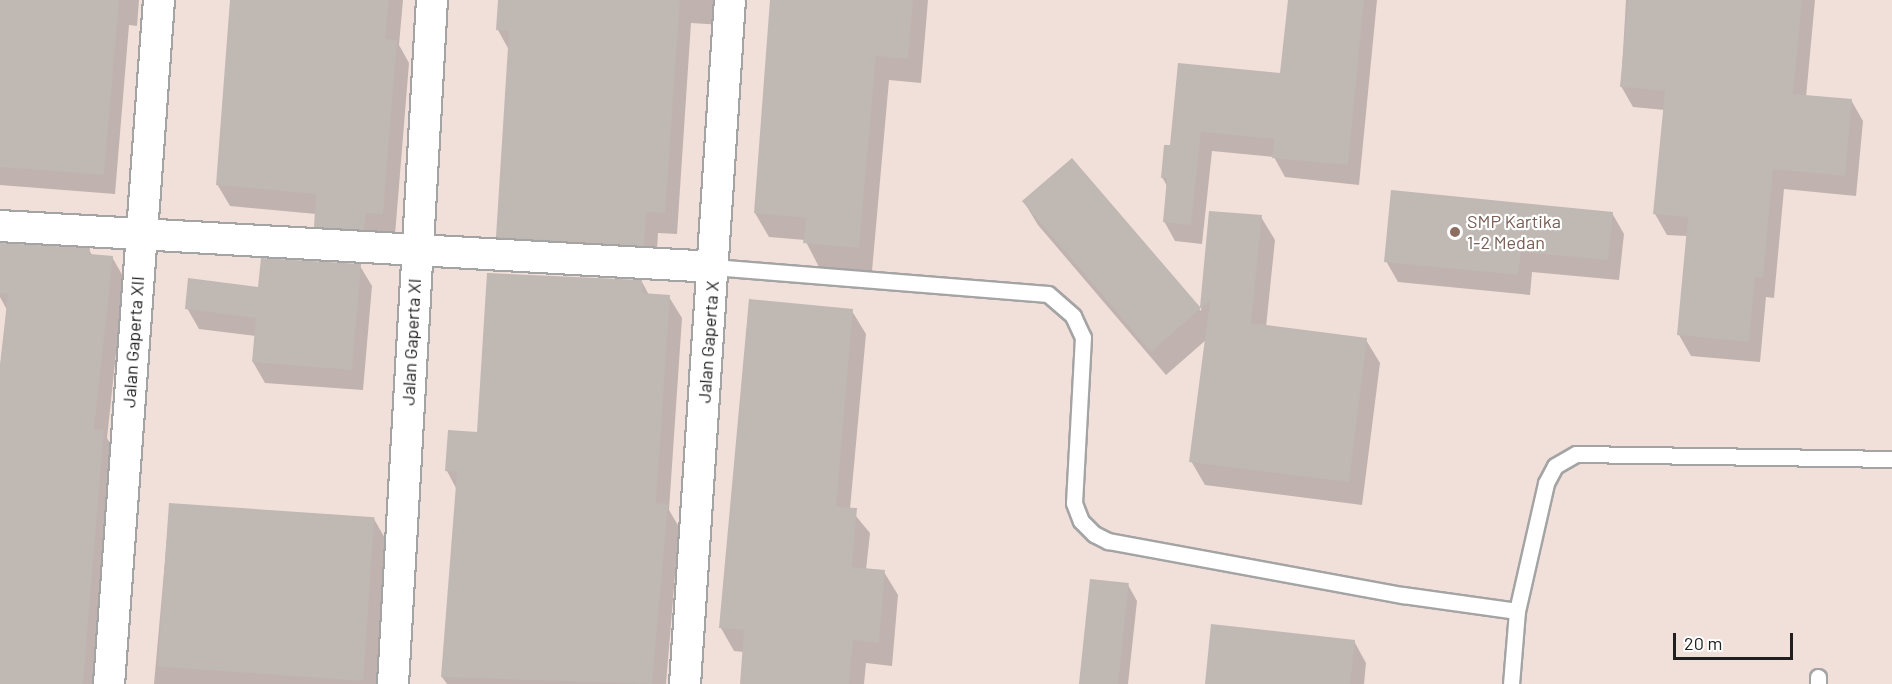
<!DOCTYPE html>
<html>
<head>
<meta charset="utf-8">
<style>
  body { margin:0 }
  #map { position:relative; width:1892px; height:684px; overflow:hidden; background:#f0ece6; font-family:Barlow,sans-serif }
  div>[style] { position:absolute }
  .military>* { inset:0; background:#f1dfda; transform-origin:0 0 }
  .shadow>* { inset:0; background:#0003 }
  .building>* { inset:0; background:#c0b8b3; transform-origin:0 0 }
  .roads { filter:drop-shadow(2px 0 #a4a4a4) drop-shadow(-2px 0 #a4a4a4) drop-shadow(0 2px #a4a4a4) drop-shadow(0 -2px #a4a4a4) }
  .lane>* { height:15px; margin:-7.5px; padding:0 7.5px; transform-origin:7.5px; border-radius:7.5px; background:#fff }
  .street>* { height:30px; margin:-15px; padding:0 15px; transform-origin:15px; border-radius:15px; background:#fff }
  .dots>* { width:16px; height:16px; translate:-50% -50%; box-sizing:border-box; border:3px solid #fff; border-radius:50% }
  span { translate:-50% -50%; white-space:nowrap; text-align:center; line-height:1.15; -webkit-text-stroke:4.5px #fff; paint-order:stroke }
  .education-label { font-size:18px; color:#785e54 }
  .left { translate:0 -50%; text-align:left }
  .street-label { font-size:18px; color:#202020 }
  .scale { position:absolute; left:1673px; top:633px; width:120px; height:27px; box-sizing:border-box; border:3px solid #202020; border-top:0; padding-left:8px; font-size:18px; line-height:21px; white-space:nowrap; color:#202020; -webkit-text-stroke:4px #fff; paint-order:stroke }
</style>
</head>
<body>
<div id="map">
  <div class="military">
    <div style="left:0;top:0;width:1892px;height:684px"></div>
  </div>
  <div class="shadow">
    <div style="clip-path:polygon(0 0,139px 0,137px 26px,129px 25px,115px 194px,0 185px)"></div>
    <div style="clip-path:polygon(232px 0,403px 0,399px 45px,409px 63px,395px 235px,328px 248px,315px 226px,316px 214px,230px 206px,217px 184px)"></div>
    <div style="clip-path:polygon(500px 0,724px 0,723px 25px,691px 23px,677px 234px,658px 233px,656px 267px,509px 258px,497px 237px,509px 50px,498px 30px)"></div>
    <div style="clip-path:polygon(772px 0,928px 0,921px 83px,889px 80px,872px 271px,819px 267px,805px 240px,769px 237px,755px 213px)"></div>
    <div style="clip-path:polygon(1289px 0,1377px 0,1359px 185px,1285px 177px,1274px 157px,1212px 151px,1202px 244px,1175px 241px,1164px 221px,1167px 186px,1162px 177px,1171px 147px,1282px 75px)"></div>
    <div style="clip-path:polygon(1626px 0,1815px 0,1806px 97px,1851px 100px,1863px 121px,1856px 196px,1784px 189px,1774px 298px,1766px 297px,1760px 362px,1691px 356px,1679px 335px,1687px 236px,1667px 235px,1655px 214px,1665px 110px,1633px 107px,1621px 86px)"></div>
    <div style="clip-path:polygon(1072px 160px,1201px 311px,1211px 212px,1261px 217px,1275px 240px,1266px 327px,1366px 340px,1380px 363px,1362px 505px,1205px 485px,1191px 461px,1207px 339px,1166px 375px,1038px 225px,1024px 202px)"></div>
    <div style="clip-path:polygon(1612px 213px,1624px 234px,1619px 280px,1532px 272px,1530px 295px,1398px 282px,1386px 261px)"></div>
    <div style="clip-path:polygon(89px 250px,92px 255px,112px 257px,124px 278px,107px 438px,116px 453px,97px 684px,0 684px,0 368px,7px 310px,0 297px,0 268px)"></div>
    <div style="clip-path:polygon(360px 266px,372px 286px,363px 390px,265px 383px,253px 362px,256px 336px,199px 329px,187px 308px)"></div>
    <div style="clip-path:polygon(642px 282px,649px 295px,669px 297px,682px 318px,669px 510px,679px 527px,666px 684px,447px 684px,442px 677px,457px 490px,447px 471px,478px 433px)"></div>
    <div style="clip-path:polygon(852px 311px,866px 334px,850px 509px,870px 533px,866px 570px,884px 572px,898px 595px,892px 666px,866px 663px,864px 684px,741px 684px,744px 652px,734px 651px,721px 628px)"></div>
    <div style="clip-path:polygon(170px 505px,374px 519px,386px 540px,376px 684px,154px 684px)"></div>
    <div style="clip-path:polygon(1128px 585px,1137px 601px,1128px 684px,1080px 684px)"></div>
    <div style="clip-path:polygon(1354px 641px,1366px 663px,1364px 684px,1206px 684px)"></div>
  </div>
  <div class="building">
    <div style="clip-path:polygon(0 0,119px 0,104px 175px,0 167px)"></div>
    <div style="clip-path:polygon(230px 0,389px 0,385px 39px,397px 40px,383px 214px,366px 213px,364px 230px,314px 227px,316px 194px,216px 185px)"></div>
    <div style="clip-path:polygon(498px 0,680px 0,665px 213px,646px 212px,644px 246px,496px 237px,509px 31px,496px 30px)"></div>
    <div style="clip-path:polygon(770px 0,913px 0,908px 59px,876px 56px,859px 248px,803px 243px,806px 218px,754px 213px)"></div>
    <div style="clip-path:polygon(1288px 0,1364px 0,1348px 165px,1272px 158px,1274px 139px,1201px 132px,1191px 225px,1163px 222px,1167px 178px,1161px 178px,1164px 145px,1170px 145px,1178px 63px,1280px 73px)"></div>
    <div style="clip-path:polygon(1628px 0,1802px 0,1793px 94px,1852px 99px,1845px 176px,1773px 169px,1763px 278px,1755px 277px,1749px 342px,1677px 335px,1688px 217px,1653px 214px,1665px 91px,1620px 87px)"></div>
    <div style="clip-path:polygon(1072px 158px,1200px 307px,1209px 211px,1262px 215px,1251px 323px,1367px 338px,1349px 482px,1189px 462px,1210px 300px,1151px 352px,1022px 201px)"></div>
    <div style="clip-path:polygon(1391px 190px,1613px 212px,1608px 260px,1521px 252px,1518px 275px,1384px 262px)"></div>
    <div style="clip-path:polygon(0 243px,90px 248px,89px 254px,113px 256px,94px 429px,104px 430px,83px 684px,0 684px,0 365px,8px 294px,0 293px)"></div>
    <div style="clip-path:polygon(261px 258px,361px 264px,352px 370px,252px 362px,256px 318px,185px 309px,188px 278px,258px 287px)"></div>
    <div style="clip-path:polygon(487px 273px,642px 280px,642px 293px,670px 295px,656px 503px,668px 504px,652px 684px,441px 677px,457px 472px,445px 471px,448px 430px,477px 432px)"></div>
    <div style="clip-path:polygon(749px 299px,853px 309px,836px 507px,857px 508px,852px 567px,885px 570px,879px 643px,853px 640px,849px 684px,740px 684px,744px 630px,719px 628px)"></div>
    <div style="left:169px;top:503px;width:206px;height:164px;rotate:4deg"></div>
    <div style="left:1090px;top:579px;width:39px;height:106px;rotate:6deg"></div>
    <div style="clip-path:polygon(1211px 624px,1355px 640px,1350px 684px,1205px 684px)"></div>
  </div>
  <div class="roads">
    <div class="lane">
      <div style="left:713px;top:267px;width:336px;rotate:4.6deg"></div>
      <div style="left:1048px;top:294px;width:33px;rotate:41deg"></div>
      <div style="left:1073px;top:316px;width:23px;rotate:65deg"></div>
      <div style="left:1083px;top:337px;width:166px;rotate:93.1deg"></div>
      <div style="left:1074px;top:503px;width:19px;rotate:69deg"></div>
      <div style="left:1081px;top:521px;width:18px;rotate:45deg"></div>
      <div style="left:1094px;top:534px;width:16px;rotate:27deg"></div>
      <div style="left:1108px;top:541px;width:300px;rotate:10.4deg"></div>
      <div style="left:1403px;top:595px;width:115px;rotate:8deg"></div>
      <div style="left:1517px;top:611px;width:131px;rotate:-77.2deg"></div>
      <div style="left:1546px;top:483px;width:19px;rotate:-62deg"></div>
      <div style="left:1555px;top:466px;width:24px;rotate:-30deg"></div>
      <div style="left:1576px;top:454px;width:316px;rotate:0.9deg"></div>
      <div style="left:1511px;top:684px;width:73px;rotate:-85.3deg"></div>
      <div style="left:1818px;top:684px;width:7px;rotate:-90deg"></div>
    </div>
    <div class="street">
      <div style="left:0;top:226px;width:714px;rotate:3.29deg"></div>
      <div style="left:109px;top:684px;width:686px;rotate:-85.82deg"></div>
      <div style="left:393px;top:684px;width:685px;rotate:-86.74deg"></div>
      <div style="left:685px;top:684px;width:685px;rotate:-86.24deg"></div>
    </div>
  </div>
  <div class="dots">
    <div style="left:1455px;top:232px;background:#8d6e63"></div>
  </div>
  <div class="education-label">
    <span class="left" style="left:1467px;top:232px">SMP Kartika<br>1-2 Medan</span>
  </div>
  <div class="street-label">
    <span style="left:133px;top:342px;rotate:-86deg">Jalan Gaperta XII</span>
    <span style="left:411px;top:342px;rotate:-87deg">Jalan Gaperta XI</span>
    <span style="left:708px;top:342px;rotate:-86deg">Jalan Gaperta X</span>
  </div>
  <div class="scale">20 m</div>
</div>
</body>
</html>
